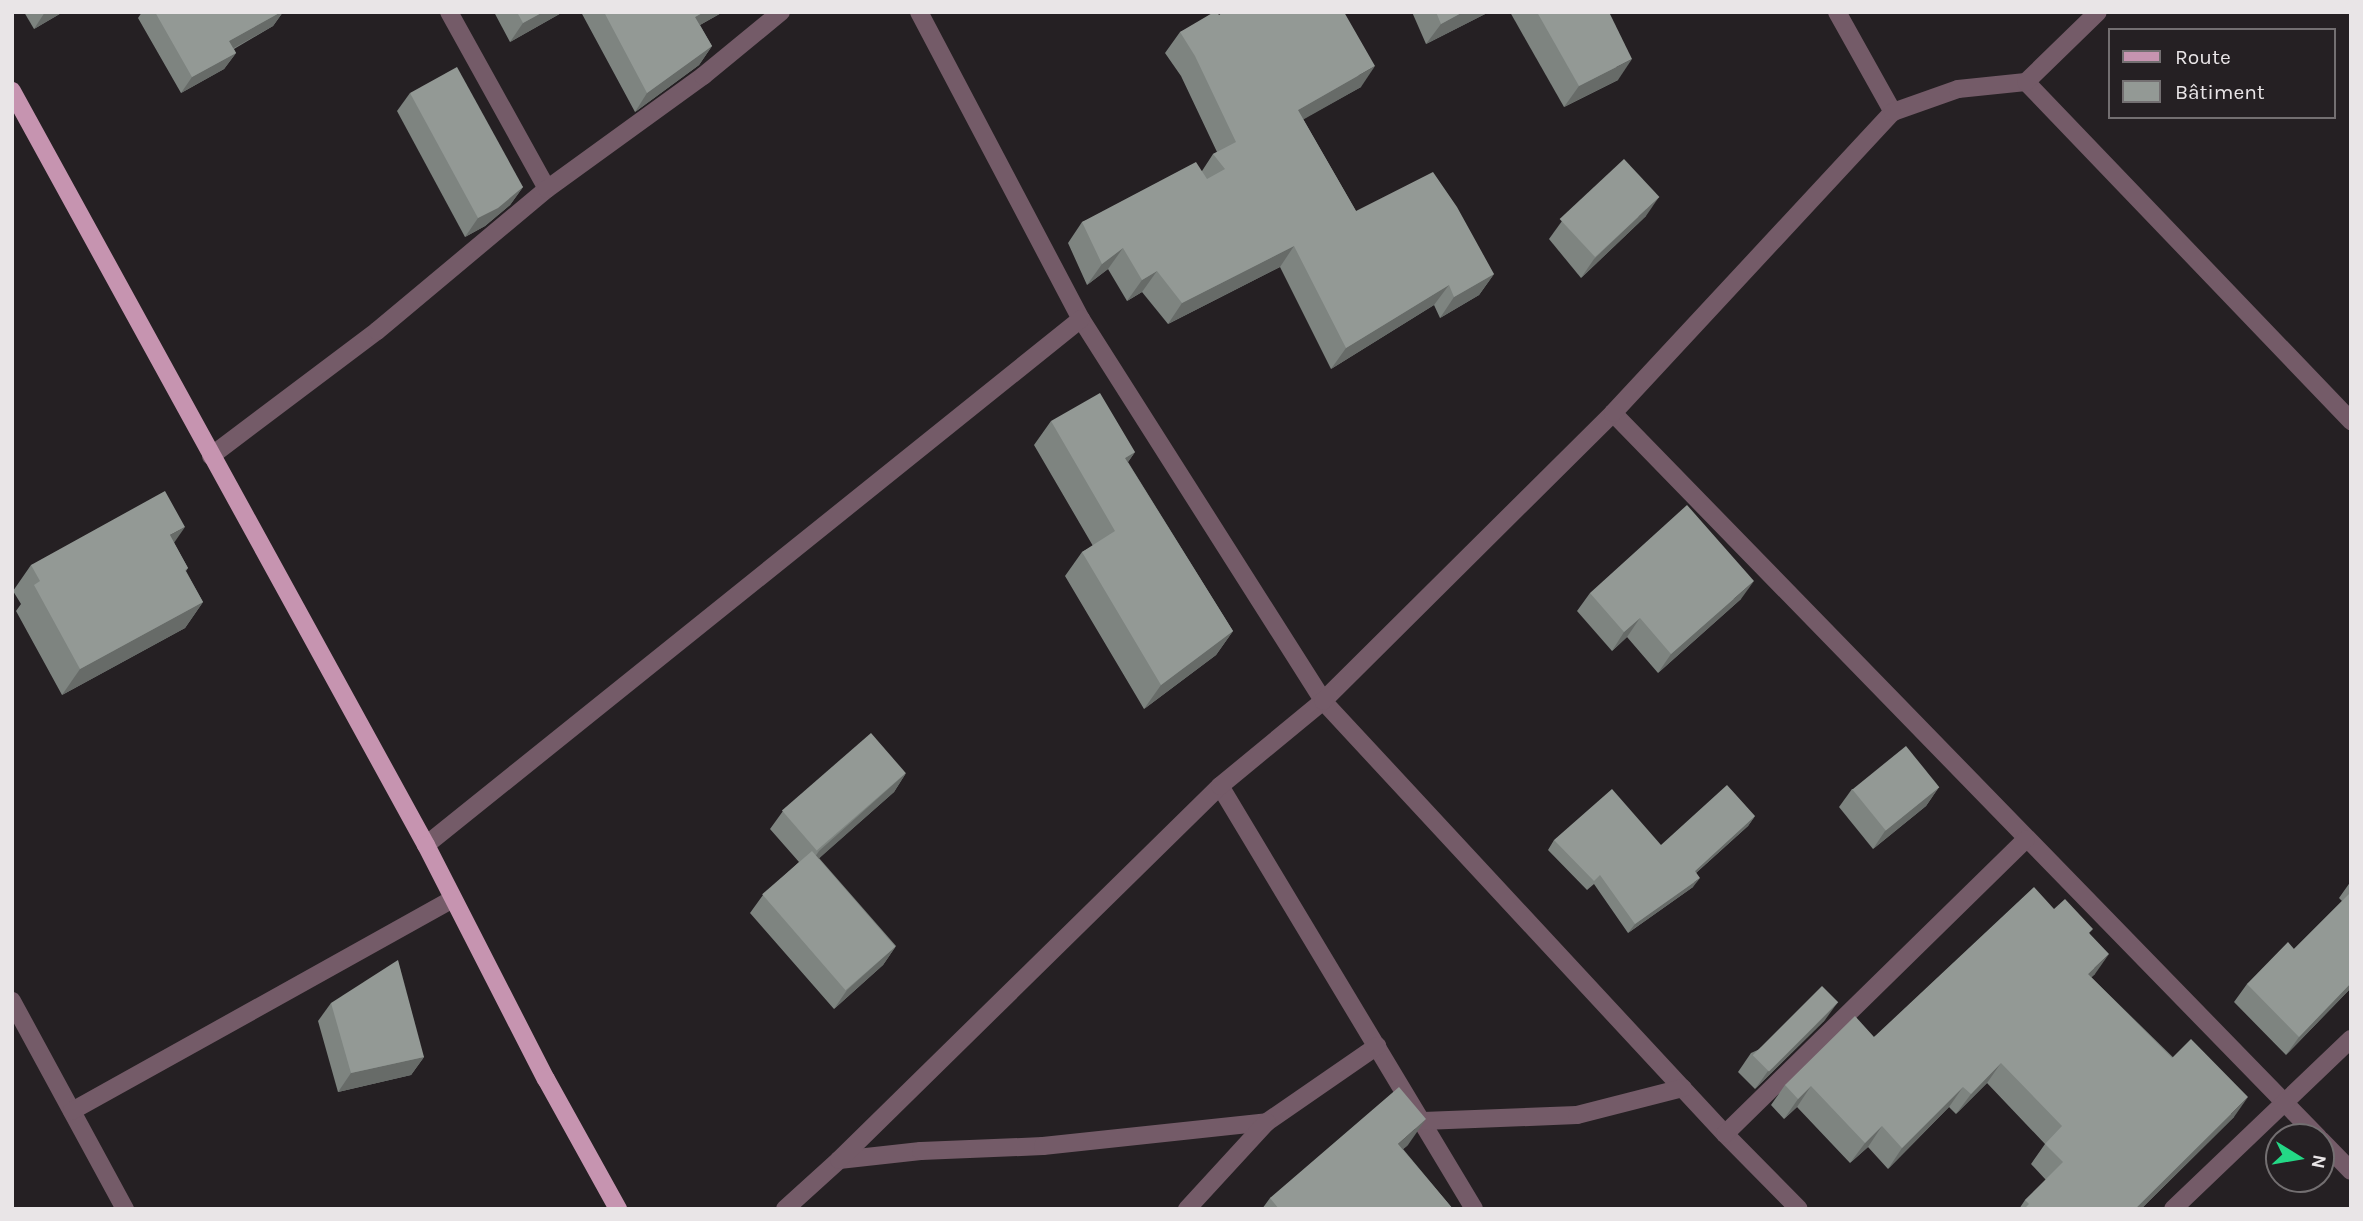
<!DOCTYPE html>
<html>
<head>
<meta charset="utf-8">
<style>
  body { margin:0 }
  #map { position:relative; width:2363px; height:1221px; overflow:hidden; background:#252023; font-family:Karla,sans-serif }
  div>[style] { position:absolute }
  .minor>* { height:18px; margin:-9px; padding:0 9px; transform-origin:9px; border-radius:9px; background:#745b68 }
  .major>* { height:18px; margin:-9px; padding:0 9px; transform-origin:9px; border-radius:9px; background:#c694b0 }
  .wall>* { inset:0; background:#7e8480 }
  .shaded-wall>* { inset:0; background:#676b68 }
  .building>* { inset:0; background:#939995; transform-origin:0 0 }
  span { translate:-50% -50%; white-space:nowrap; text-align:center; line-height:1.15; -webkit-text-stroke:7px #252023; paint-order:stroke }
  .frame { position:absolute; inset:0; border:14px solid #e9e5e7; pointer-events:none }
  .legend { position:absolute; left:2108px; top:28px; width:228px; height:91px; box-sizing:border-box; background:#252023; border:2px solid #736f71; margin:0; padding:9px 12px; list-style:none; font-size:21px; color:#e9e5e7 }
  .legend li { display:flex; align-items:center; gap:14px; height:35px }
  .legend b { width:35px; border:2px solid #736f71 }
  .north { position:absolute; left:2265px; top:1123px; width:70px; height:70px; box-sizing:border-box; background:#252023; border:2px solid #736f71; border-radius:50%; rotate:101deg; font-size:19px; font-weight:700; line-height:28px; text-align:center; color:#e9e5e7 }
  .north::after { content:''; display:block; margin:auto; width:24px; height:32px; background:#24d886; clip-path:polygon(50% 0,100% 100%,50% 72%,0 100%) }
</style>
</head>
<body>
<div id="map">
  <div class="minor">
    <div style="left:449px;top:12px;width:202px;rotate:61deg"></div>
    <div style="left:919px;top:12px;width:347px;rotate:62.2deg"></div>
    <div style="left:1081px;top:319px;width:452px;rotate:57.6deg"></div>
    <div style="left:1323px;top:701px;width:591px;rotate:47.13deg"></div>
    <div style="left:1725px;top:1134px;width:105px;rotate:45.4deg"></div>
    <div style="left:1837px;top:12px;width:115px;rotate:60.8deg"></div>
    <div style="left:2026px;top:82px;width:470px;rotate:46.2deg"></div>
    <div style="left:1613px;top:413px;width:1011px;rotate:45.76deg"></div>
    <div style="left:211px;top:456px;width:208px;rotate:-37deg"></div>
    <div style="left:377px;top:331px;width:222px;rotate:-39.9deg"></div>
    <div style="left:547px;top:189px;width:193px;rotate:-35.9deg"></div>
    <div style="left:703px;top:76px;width:101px;rotate:-39.4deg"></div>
    <div style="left:1220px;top:786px;width:493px;rotate:59deg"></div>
    <div style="left:426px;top:845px;width:840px;rotate:-38.77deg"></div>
    <div style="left:12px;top:1001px;width:237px;rotate:61.5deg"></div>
    <div style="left:72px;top:1111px;width:436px;rotate:-29.1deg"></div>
    <div style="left:1423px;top:1121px;width:154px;rotate:-2.2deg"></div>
    <div style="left:1577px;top:1115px;width:109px;rotate:-14.3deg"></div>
    <div style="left:1725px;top:1134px;width:421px;rotate:-44.4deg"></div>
    <div style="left:2321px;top:1140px;width:43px;rotate:45.9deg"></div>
    <div style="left:839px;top:1160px;width:82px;rotate:-6.3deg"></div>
    <div style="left:921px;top:1151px;width:122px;rotate:-2.3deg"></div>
    <div style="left:1043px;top:1146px;width:225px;rotate:-6.1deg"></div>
    <div style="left:1267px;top:1122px;width:134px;rotate:-34.6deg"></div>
    <div style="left:785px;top:1209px;width:73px;rotate:-42.2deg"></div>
    <div style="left:839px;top:1160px;width:534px;rotate:-44.47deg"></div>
    <div style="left:1220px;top:786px;width:134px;rotate:-39.5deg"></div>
    <div style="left:1323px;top:701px;width:409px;rotate:-44.8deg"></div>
    <div style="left:1613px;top:413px;width:411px;rotate:-47.1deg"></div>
    <div style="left:1893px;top:112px;width:69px;rotate:-19.5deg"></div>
    <div style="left:1958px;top:89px;width:68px;rotate:-5.9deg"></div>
    <div style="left:2026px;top:82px;width:100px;rotate:-44.2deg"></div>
    <div style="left:1187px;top:1209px;width:118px;rotate:-47.4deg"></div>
    <div style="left:2173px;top:1209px;width:246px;rotate:-43.7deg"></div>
  </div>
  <div class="major">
    <div style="left:12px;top:91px;width:860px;rotate:61.23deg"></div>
    <div style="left:426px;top:845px;width:263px;rotate:62.9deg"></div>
    <div style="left:546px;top:1079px;width:149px;rotate:61deg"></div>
  </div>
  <div class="wall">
    <div style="clip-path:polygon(24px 12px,63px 12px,34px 29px)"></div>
    <div style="clip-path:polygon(142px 12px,283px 12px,273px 26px,234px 49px,236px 53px,224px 69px,181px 93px,138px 18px)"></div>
    <div style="clip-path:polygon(494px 12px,563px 12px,510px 42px)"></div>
    <div style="clip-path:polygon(581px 12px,723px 12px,700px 25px,712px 46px,699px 65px,635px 112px)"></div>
    <div style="clip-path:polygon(1412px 12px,1489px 12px,1426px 44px)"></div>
    <div style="clip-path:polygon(1510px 12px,1609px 12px,1618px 80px,1564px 107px)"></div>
    <div style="clip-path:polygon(1219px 15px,1346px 16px,1361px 87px,1303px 119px,1356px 211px,1494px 274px,1479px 295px,1440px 318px,1434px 305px,1331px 369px,1280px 267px,1168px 324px,1142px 292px,1127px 301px,1108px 269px,1087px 285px,1068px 243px,1082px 222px,1202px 171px,1213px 154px,1217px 152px,1181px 76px,1165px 53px,1180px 32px)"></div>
    <div style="clip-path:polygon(410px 93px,523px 187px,510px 205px,485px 226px,465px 237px,397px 111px)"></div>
    <div style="clip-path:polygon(1646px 216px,1581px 278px,1549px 239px,1562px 221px)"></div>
    <div style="clip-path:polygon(1051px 421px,1135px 452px,1128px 462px,1233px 631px,1216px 655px,1144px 709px,1065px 576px,1082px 552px,1093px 546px,1034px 445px)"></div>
    <div style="clip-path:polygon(174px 543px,188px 568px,186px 571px,203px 602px,185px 628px,62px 695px,16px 611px,21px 604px,13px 591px,31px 565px)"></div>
    <div style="clip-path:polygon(1590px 593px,1741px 599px,1658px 673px,1627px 637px,1612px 651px,1577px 611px)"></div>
    <div style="clip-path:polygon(906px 773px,894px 792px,819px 858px,896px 946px,883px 965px,834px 1009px,750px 913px,763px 895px,799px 862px,770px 829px,783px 811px)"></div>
    <div style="clip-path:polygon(1939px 787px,1926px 806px,1873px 849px,1839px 807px,1852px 789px)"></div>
    <div style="clip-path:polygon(1755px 816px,1748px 826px,1696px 873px,1693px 887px,1628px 933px,1594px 884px,1587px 890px,1548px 850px,1554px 840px,1661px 845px)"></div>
    <div style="clip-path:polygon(2351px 881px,2351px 988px,2286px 1055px,2234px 1002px,2247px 984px,2294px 949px,2342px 901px,2339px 898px)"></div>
    <div style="clip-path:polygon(2054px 909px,2090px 934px,2095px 974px,2091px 977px,2234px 1117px,2141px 1209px,2019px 1209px,2025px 1200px,2046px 1180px,2031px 1164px,2045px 1144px,1987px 1083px,1956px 1114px,1949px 1107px,1888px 1169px,1868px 1147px,1850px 1163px,1797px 1107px,1784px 1119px,1771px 1105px,1785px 1085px,1874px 1037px)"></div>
    <div style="clip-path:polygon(331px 1003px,424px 1057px,411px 1075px,338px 1092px,318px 1021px)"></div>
    <div style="clip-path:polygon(1825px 1020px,1755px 1089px,1738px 1072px,1751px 1053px)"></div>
    <div style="clip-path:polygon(1408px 1145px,1403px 1149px,1453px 1209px,1262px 1209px,1270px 1198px)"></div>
  </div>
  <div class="shaded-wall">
    <div style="clip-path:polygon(45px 12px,63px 12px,34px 29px)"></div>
    <div style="clip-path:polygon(281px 12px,283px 12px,273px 26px,218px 57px,229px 41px)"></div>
    <div style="clip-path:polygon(543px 12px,563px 12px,510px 42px,523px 23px)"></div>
    <div style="clip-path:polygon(704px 12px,723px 12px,682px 35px,695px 17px)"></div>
    <div style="clip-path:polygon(1463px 12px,1489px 12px,1426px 44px,1441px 24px)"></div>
    <div style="clip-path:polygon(712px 46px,699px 65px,635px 112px,647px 93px)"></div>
    <div style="clip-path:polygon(236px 53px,224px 69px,181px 93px,192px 77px)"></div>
    <div style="clip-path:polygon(1632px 59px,1618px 80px,1564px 107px,1579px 86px)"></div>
    <div style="clip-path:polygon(1375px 66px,1361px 87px,1283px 131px,1298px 110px)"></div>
    <div style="clip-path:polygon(523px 187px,510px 205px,485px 226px,465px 237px,478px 218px)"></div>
    <div style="clip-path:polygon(1659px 197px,1646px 216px,1581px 278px,1594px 259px)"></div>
    <div style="clip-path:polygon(1294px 246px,1280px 267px,1168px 324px,1182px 303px)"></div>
    <div style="clip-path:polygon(1123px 248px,1108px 269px,1087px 285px,1102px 264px)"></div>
    <div style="clip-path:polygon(1157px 271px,1142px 292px,1127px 301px,1142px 280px)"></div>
    <div style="clip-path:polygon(1494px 274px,1479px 295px,1440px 318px,1454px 297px)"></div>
    <div style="clip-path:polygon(1449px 285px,1434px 305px,1331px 369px,1346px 348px)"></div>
    <div style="clip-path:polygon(1135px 452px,1118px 476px,1125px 458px)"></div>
    <div style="clip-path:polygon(185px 527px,167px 553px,170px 535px)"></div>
    <div style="clip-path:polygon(1754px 581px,1741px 599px,1658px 673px,1671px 654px)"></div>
    <div style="clip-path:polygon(203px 602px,185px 628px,62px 695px,80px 669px)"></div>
    <div style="clip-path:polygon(1640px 618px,1627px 637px,1612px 651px,1624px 632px)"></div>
    <div style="clip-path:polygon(1233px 631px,1216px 655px,1144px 709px,1161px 685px)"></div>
    <div style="clip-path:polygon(906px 773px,894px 792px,806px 870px,819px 851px)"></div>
    <div style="clip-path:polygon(1939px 787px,1926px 806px,1873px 849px,1885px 831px)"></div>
    <div style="clip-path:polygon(1755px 816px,1748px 826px,1688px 880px,1695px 871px)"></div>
    <div style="clip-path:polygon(1700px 878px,1693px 887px,1628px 933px,1635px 924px)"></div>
    <div style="clip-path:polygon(896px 946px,883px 965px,834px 1009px,847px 990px)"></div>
    <div style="clip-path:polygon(2109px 954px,2095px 974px,2074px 995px,2088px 974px)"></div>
    <div style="clip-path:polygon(2351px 983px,2351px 988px,2286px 1055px,2299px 1037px)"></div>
    <div style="clip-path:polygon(1838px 1002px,1825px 1020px,1755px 1089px,1768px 1071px)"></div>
    <div style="clip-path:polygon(424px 1057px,411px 1075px,338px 1092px,351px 1073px)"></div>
    <div style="clip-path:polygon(2001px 1063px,1987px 1083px,1956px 1114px,1971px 1094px)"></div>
    <div style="clip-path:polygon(1811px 1086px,1797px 1107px,1784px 1119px,1798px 1099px)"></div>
    <div style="clip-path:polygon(1963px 1087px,1949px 1107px,1888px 1169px,1902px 1148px)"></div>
    <div style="clip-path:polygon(2248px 1097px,2234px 1117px,2141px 1209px,2135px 1209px)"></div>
    <div style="clip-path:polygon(1426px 1119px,1408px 1145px,1380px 1169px,1398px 1144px)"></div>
    <div style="clip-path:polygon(1882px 1126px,1868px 1147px,1850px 1163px,1865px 1143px)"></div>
  </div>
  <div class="building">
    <div style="clip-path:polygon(155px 12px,281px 12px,229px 41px,236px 53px,192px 77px)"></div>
    <div style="clip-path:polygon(517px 12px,543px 12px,523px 23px)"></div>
    <div style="clip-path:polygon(604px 12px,704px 12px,695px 17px,712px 46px,647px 93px)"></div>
    <div style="clip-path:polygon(1214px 12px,1217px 12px,1219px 15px,1223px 12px,1344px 12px,1375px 66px,1298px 110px,1356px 211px,1433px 172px,1457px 207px,1494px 274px,1454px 297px,1449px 285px,1346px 348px,1294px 246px,1182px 303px,1157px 271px,1142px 280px,1123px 248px,1102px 264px,1082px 222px,1196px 162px,1207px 179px,1225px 169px,1213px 154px,1236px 142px,1195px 56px,1180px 32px)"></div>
    <div style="clip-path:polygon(1436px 12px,1463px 12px,1441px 24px)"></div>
    <div style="clip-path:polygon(1537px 12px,1609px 12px,1632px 59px,1579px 86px)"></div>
    <div style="clip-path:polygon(457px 67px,523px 187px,498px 208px,478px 218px,410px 93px)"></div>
    <div style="left:1624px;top:159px;width:52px;height:88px;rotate:47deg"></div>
    <div style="clip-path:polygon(1100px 393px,1135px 452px,1125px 458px,1233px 631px,1161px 685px,1082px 552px,1115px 531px,1051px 421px)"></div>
    <div style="clip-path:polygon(165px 491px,185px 527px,170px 535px,188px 568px,185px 570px,203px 602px,80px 669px,34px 585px,40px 581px,31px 565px)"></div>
    <div style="clip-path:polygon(1687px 505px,1754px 581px,1671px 654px,1640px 618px,1624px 632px,1590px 593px)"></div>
    <div style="left:871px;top:733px;width:53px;height:118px;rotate:49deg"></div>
    <div style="left:1906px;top:746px;width:53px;height:69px;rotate:51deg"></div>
    <div style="clip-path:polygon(1727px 785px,1755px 816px,1695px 871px,1700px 878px,1635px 924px,1600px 875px,1594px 881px,1554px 840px,1612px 789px,1661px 845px)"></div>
    <div style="left:812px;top:851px;width:127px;height:66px;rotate:49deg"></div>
    <div style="clip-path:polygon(2034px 887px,2054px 909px,2065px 899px,2093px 929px,2089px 933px,2109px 954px,2088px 974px,2172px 1058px,2191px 1039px,2248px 1097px,2135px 1209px,2109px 1209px,2107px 1207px,2105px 1209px,2024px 1209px,2029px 1204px,2025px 1200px,2063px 1162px,2045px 1144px,2062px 1126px,2001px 1063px,1971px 1094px,1963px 1087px,1902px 1148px,1882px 1126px,1865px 1143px,1811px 1086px,1798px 1099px,1785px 1085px,1855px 1016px,1874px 1037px)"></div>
    <div style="clip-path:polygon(2351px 892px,2351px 983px,2299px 1037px,2247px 984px,2288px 942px,2294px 949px)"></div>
    <div style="clip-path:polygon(398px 960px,424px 1057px,351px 1073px,331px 1003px)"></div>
    <div style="left:1822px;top:986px;width:23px;height:98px;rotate:45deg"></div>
    <div style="clip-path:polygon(1399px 1087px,1426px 1119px,1398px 1144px,1453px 1209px,1279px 1209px,1270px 1198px)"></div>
  </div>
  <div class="frame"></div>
  <ul class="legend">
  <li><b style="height:9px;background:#c694b0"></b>Route</li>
  <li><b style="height:19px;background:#939995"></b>Bâtiment</li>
  </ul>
  <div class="north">N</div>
</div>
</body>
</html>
